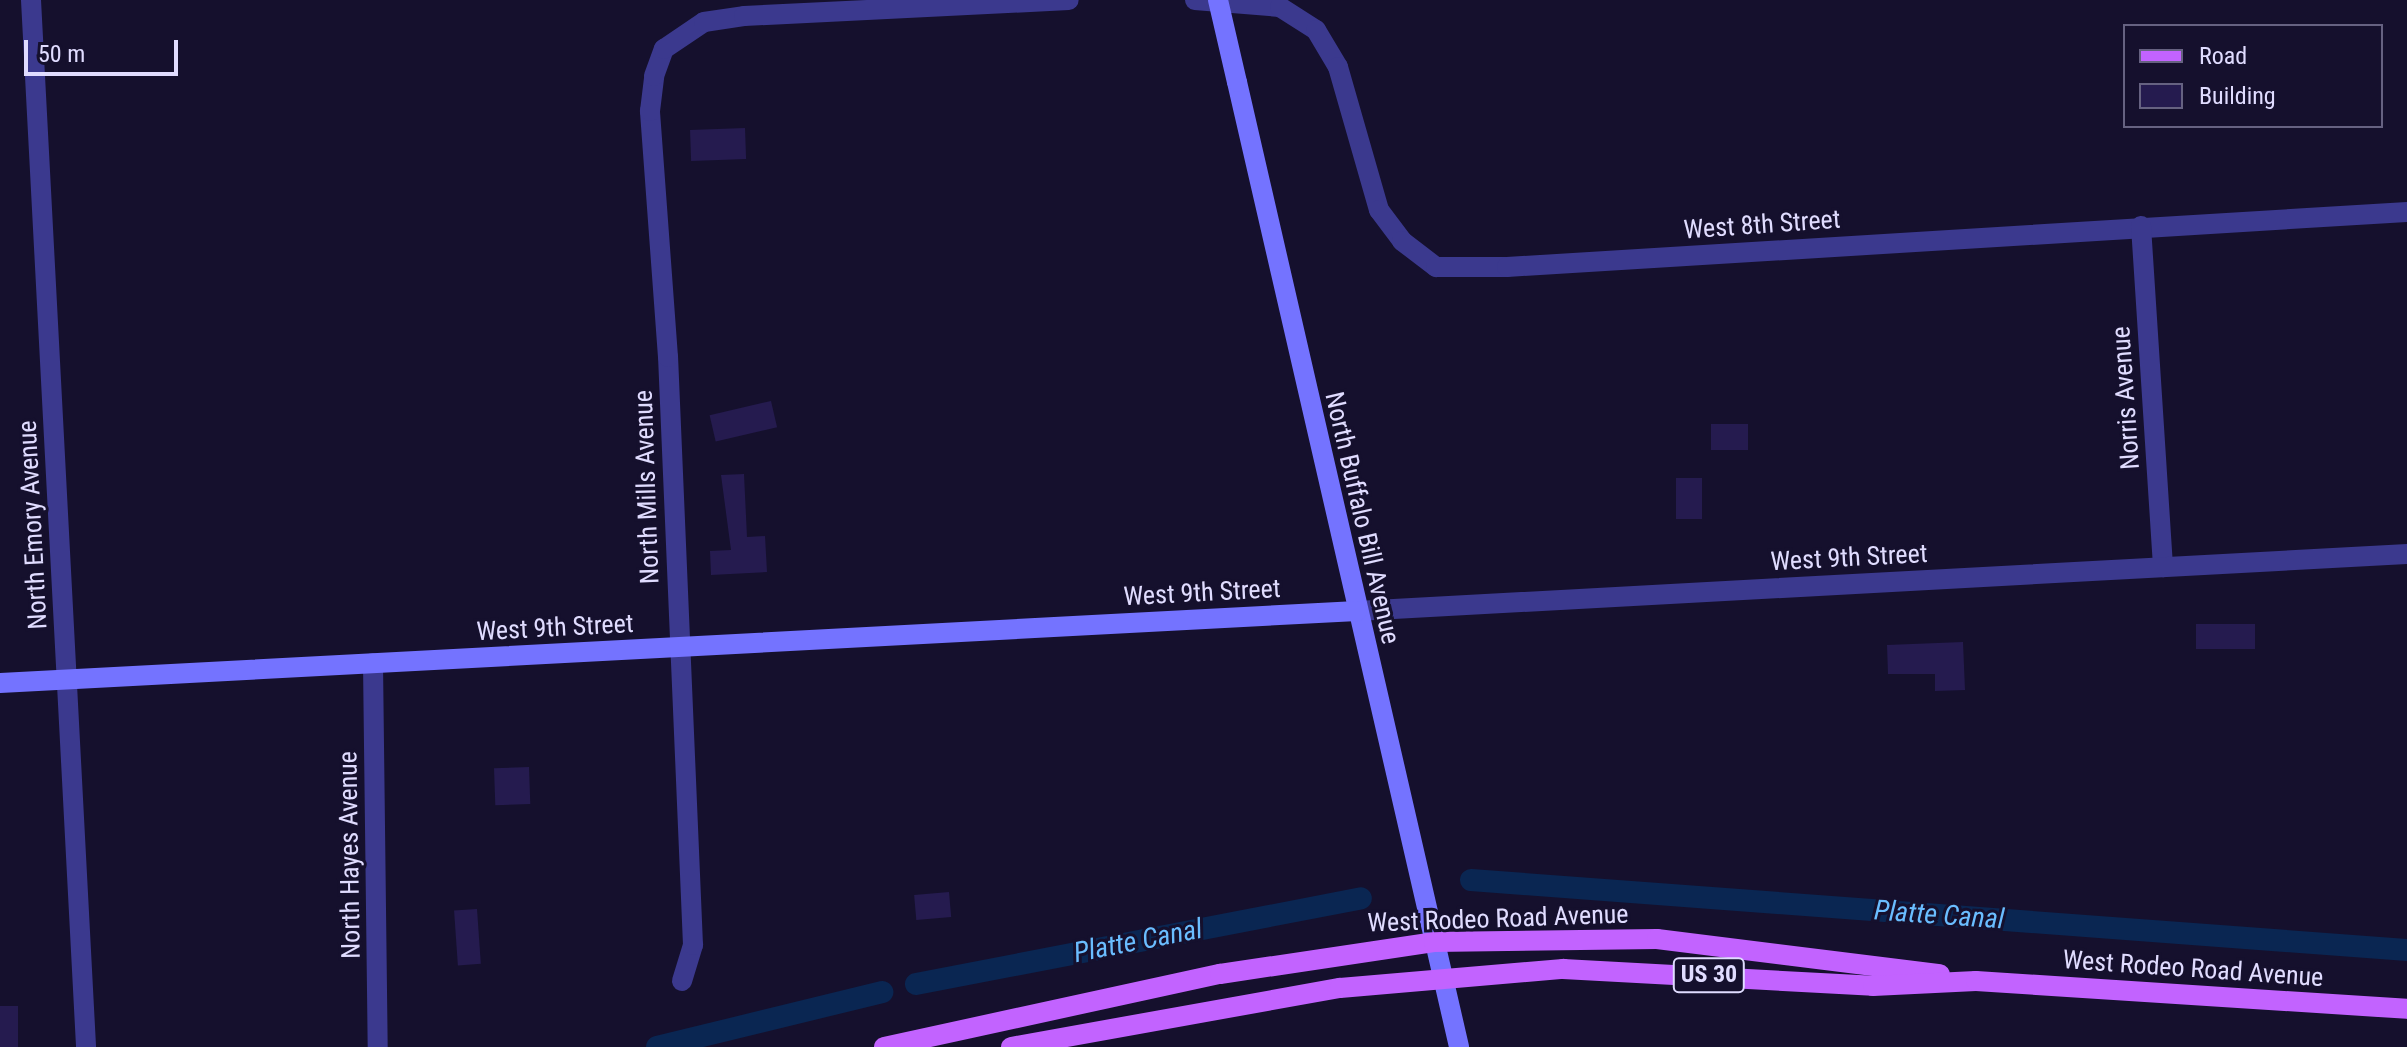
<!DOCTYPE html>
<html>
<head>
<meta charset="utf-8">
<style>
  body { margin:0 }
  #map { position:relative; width:2407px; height:1047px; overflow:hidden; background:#15102d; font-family:"Roboto Condensed",sans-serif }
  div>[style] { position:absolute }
  .canal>* { height:22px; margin:-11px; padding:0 11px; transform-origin:11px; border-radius:11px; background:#0a2652 }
  .building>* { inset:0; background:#251b4f; transform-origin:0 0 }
  .street>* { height:20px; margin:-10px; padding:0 10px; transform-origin:10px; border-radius:10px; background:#3b398e }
  .secondary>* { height:20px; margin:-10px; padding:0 10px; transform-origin:10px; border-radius:10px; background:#7473ff }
  .primary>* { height:20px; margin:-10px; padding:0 10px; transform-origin:10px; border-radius:10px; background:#c263ff }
  .secondary-bridge>* { height:20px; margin:-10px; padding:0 10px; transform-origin:10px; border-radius:10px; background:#7473ff }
  span { translate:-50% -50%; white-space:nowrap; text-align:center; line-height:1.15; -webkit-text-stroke:6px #15102d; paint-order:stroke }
  .shield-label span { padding:2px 6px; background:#15102d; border:2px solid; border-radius:6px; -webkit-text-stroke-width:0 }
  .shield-label { font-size:24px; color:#e0dcff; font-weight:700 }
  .street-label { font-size:26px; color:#e0dcff }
  .water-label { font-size:28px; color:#6abdff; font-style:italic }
  .legend { position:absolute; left:2123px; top:24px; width:260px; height:104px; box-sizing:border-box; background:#15102d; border:2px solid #666281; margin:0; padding:10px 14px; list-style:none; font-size:24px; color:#e0dcff }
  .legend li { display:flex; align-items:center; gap:16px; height:40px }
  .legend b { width:40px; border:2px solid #666281 }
  .scale { position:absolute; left:24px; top:40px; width:154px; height:36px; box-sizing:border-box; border:4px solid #e0dcff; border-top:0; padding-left:10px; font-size:24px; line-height:28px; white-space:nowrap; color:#e0dcff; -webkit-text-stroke:6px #15102d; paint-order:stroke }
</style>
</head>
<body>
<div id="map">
  <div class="canal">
    <div style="left:1471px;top:880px;width:939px;rotate:4.28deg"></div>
    <div style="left:916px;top:984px;width:453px;rotate:-10.9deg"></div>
    <div style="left:657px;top:1047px;width:232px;rotate:-13.7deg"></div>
  </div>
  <div class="building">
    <div style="left:745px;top:128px;width:31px;height:55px;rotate:88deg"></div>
    <div style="left:771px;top:401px;width:27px;height:63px;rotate:77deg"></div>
    <div style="left:1748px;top:424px;width:26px;height:37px;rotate:90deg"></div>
    <div style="clip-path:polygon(744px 474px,747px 537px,765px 536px,767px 572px,711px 575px,710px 551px,731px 550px,721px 475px)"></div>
    <div style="left:1676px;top:478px;width:26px;height:41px"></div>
    <div style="left:2255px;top:624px;width:25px;height:59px;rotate:90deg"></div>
    <div style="clip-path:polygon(1963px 642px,1965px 690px,1935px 691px,1935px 674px,1888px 674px,1887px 645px)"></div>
    <div style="left:529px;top:767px;width:37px;height:35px;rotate:88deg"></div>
    <div style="left:949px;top:892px;width:25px;height:35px;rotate:85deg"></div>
    <div style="left:477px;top:909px;width:55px;height:23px;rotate:86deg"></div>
    <div style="left:0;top:1006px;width:18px;height:41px"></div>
  </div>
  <div class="street">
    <div style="left:31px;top:0;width:1048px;rotate:86.99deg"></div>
    <div style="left:1195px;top:0;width:85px;rotate:4.7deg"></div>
    <div style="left:1280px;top:7px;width:43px;rotate:32.6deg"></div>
    <div style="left:1316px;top:30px;width:43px;rotate:59.3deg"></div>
    <div style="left:1338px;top:67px;width:149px;rotate:74deg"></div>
    <div style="left:1379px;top:210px;width:39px;rotate:53deg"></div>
    <div style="left:1402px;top:241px;width:43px;rotate:37.4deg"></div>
    <div style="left:1436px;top:267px;width:71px"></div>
    <div style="left:1507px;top:267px;width:902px;rotate:-3.5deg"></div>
    <div style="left:2141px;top:226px;width:342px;rotate:86.3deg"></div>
    <div style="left:1357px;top:611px;width:1052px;rotate:-3.11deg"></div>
    <div style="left:373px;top:663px;width:384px;rotate:89.3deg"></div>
    <div style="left:682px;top:981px;width:38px;rotate:-73deg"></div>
    <div style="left:693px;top:945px;width:589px;rotate:-92.43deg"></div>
    <div style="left:668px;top:357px;width:247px;rotate:-94.2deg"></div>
    <div style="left:650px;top:111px;width:35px;rotate:-83deg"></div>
    <div style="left:654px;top:76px;width:29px;rotate:-70deg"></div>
    <div style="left:664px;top:49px;width:48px;rotate:-34deg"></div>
    <div style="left:704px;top:22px;width:40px;rotate:-8.5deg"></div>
    <div style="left:744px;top:16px;width:325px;rotate:-2.8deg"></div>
  </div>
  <div class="secondary">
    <div style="left:1237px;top:82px;width:990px;rotate:77.04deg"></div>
    <div style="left:0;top:683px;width:1359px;rotate:-3.04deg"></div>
  </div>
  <div class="primary">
    <div style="left:884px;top:1047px;width:344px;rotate:-12.3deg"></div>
    <div style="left:1220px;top:974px;width:216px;rotate:-8.5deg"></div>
    <div style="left:1434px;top:942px;width:223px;rotate:-0.8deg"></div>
    <div style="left:1657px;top:939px;width:285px;rotate:7.1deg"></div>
    <div style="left:1011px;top:1047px;width:334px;rotate:-10.2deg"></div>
    <div style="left:1340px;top:988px;width:224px;rotate:-4.9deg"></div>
    <div style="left:1563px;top:969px;width:310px;rotate:3.1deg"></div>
    <div style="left:1873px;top:986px;width:103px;rotate:-2.8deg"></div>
    <div style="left:1976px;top:981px;width:432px;rotate:3.7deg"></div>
  </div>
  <div class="secondary-bridge">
    <div style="left:1218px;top:0;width:84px;rotate:77deg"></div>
  </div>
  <div class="shield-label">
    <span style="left:1709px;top:975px">US 30</span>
  </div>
  <div class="street-label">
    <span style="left:1762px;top:225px;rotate:-4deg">West 8th Street</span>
    <span style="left:2126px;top:398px;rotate:-94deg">Norris Avenue</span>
    <span style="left:647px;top:487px;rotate:-92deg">North Mills Avenue</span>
    <span style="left:1362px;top:518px;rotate:77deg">North Buffalo Bill Avenue</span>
    <span style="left:33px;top:525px;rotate:-93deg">North Emory Avenue</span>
    <span style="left:1849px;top:558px;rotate:-3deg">West 9th Street</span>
    <span style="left:1202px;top:593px;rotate:-3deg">West 9th Street</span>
    <span style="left:555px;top:628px;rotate:-3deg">West 9th Street</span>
    <span style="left:350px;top:855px;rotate:-91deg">North Hayes Avenue</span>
    <span style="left:1498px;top:919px;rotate:-2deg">West Rodeo Road Avenue</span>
    <span style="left:2193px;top:969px;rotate:4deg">West Rodeo Road Avenue</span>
  </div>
  <div class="water-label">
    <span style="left:1939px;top:915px;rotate:4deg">Platte Canal</span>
    <span style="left:1138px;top:941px;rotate:-11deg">Platte Canal</span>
  </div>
  <ul class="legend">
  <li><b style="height:10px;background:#c263ff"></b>Road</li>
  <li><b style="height:22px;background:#251b4f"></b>Building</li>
  </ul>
  <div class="scale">50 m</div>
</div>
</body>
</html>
